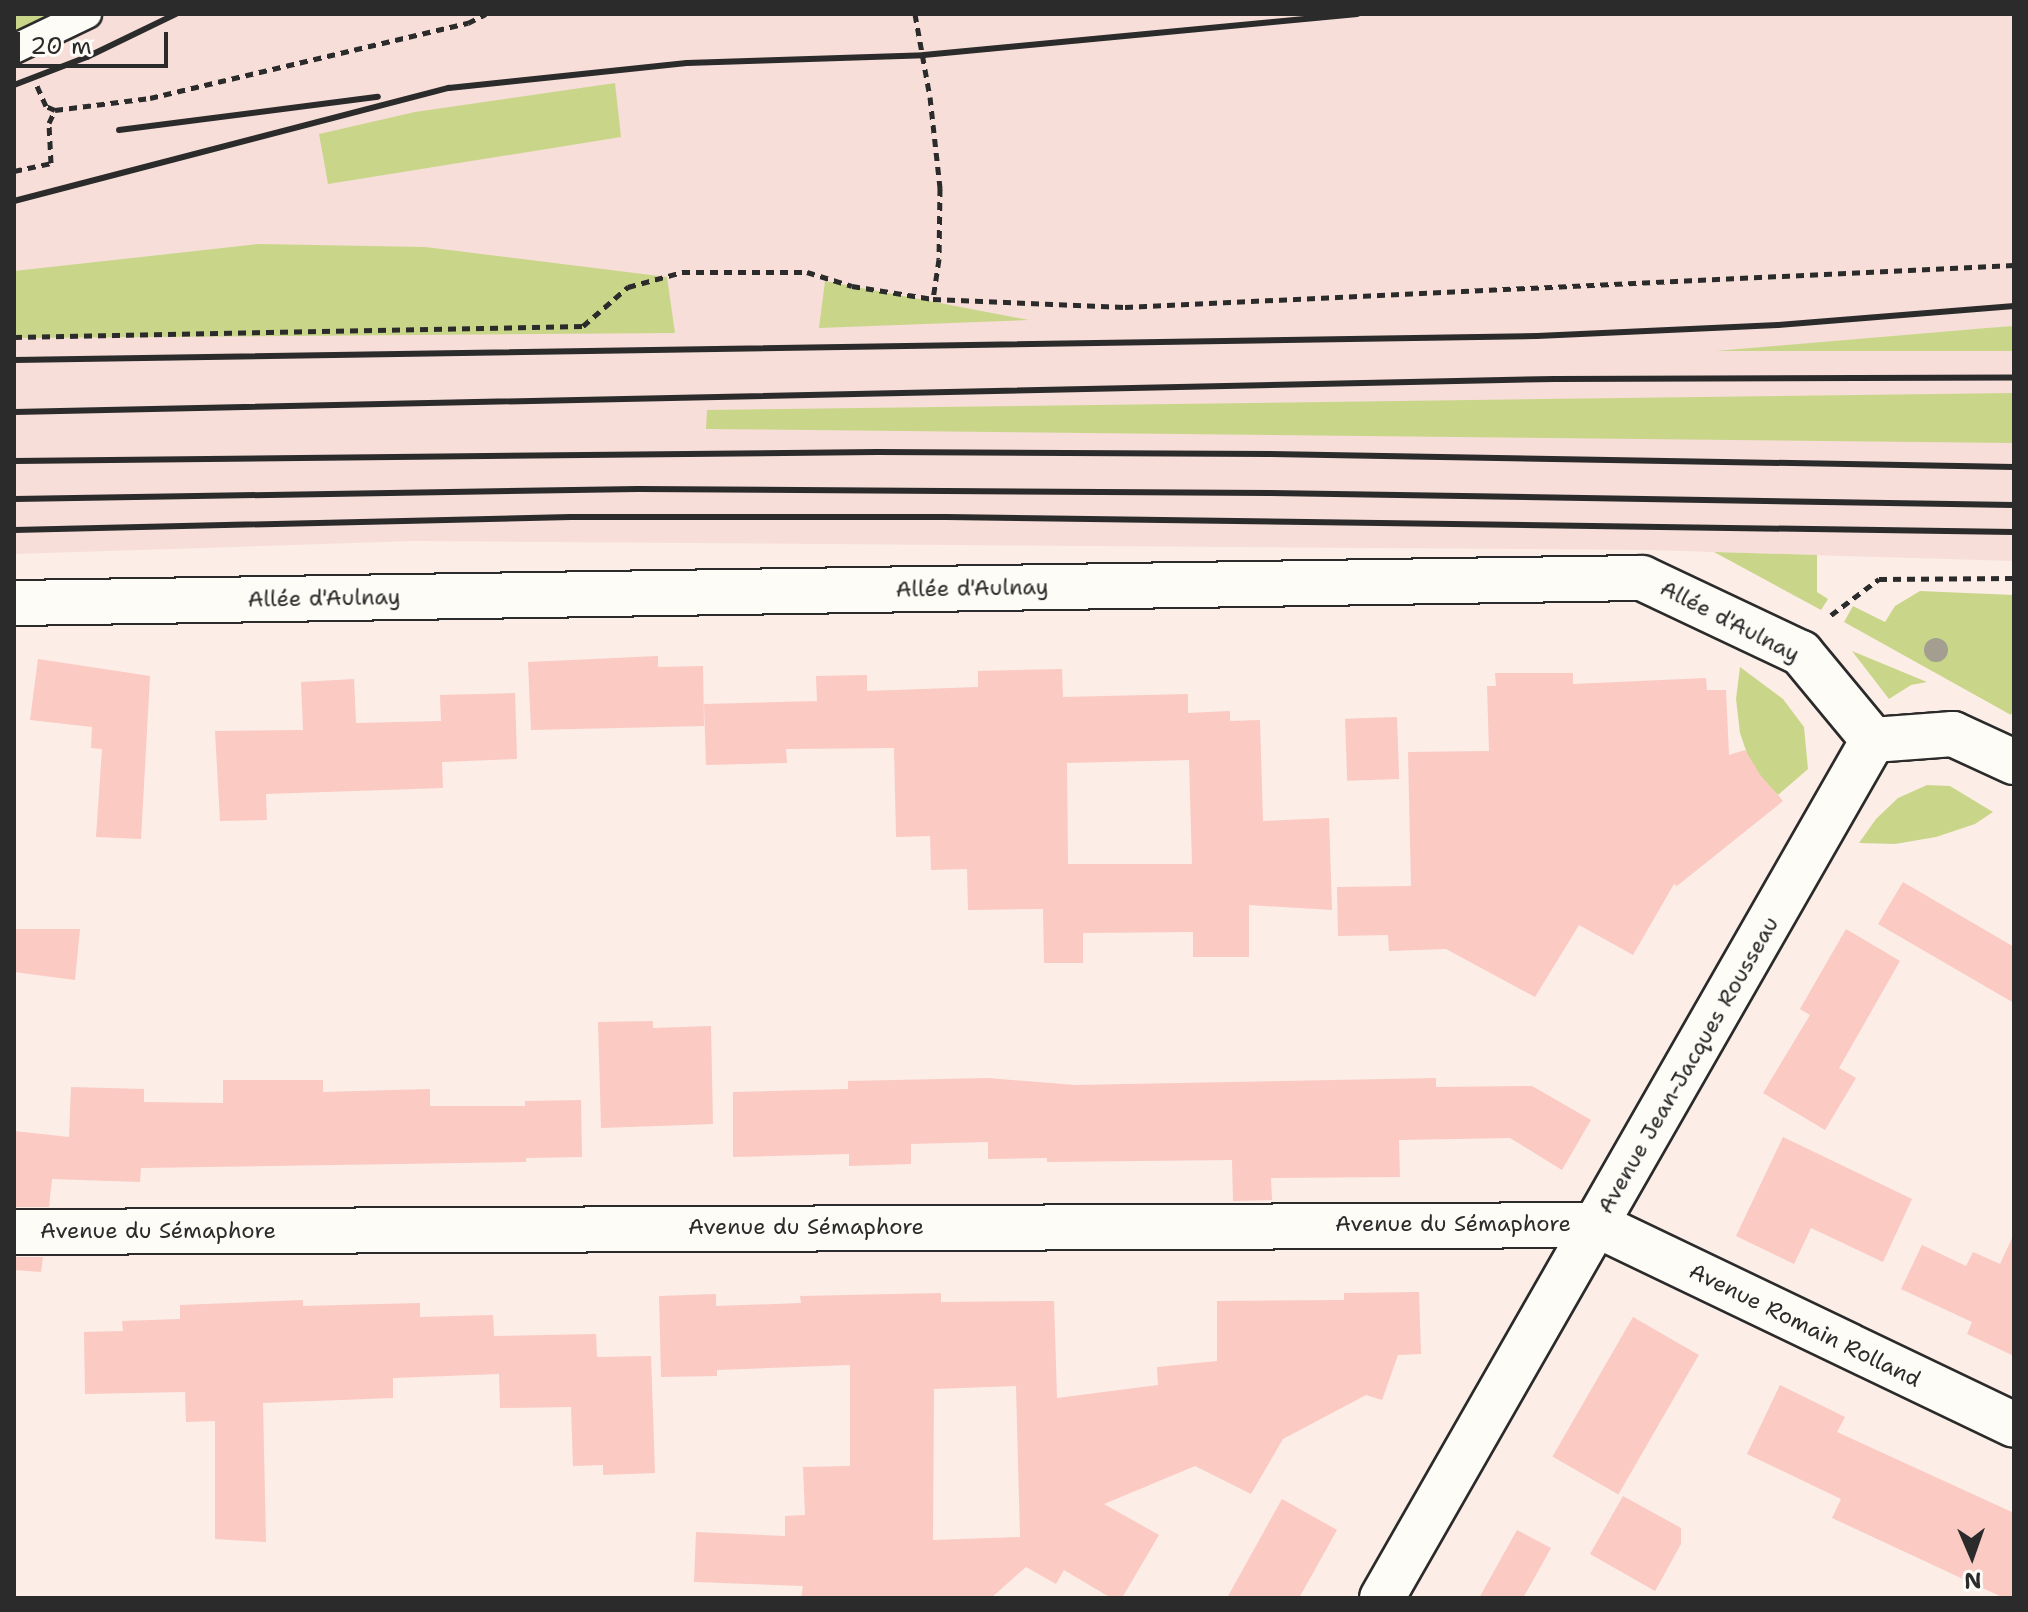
<!DOCTYPE html>
<html>
<head>
<meta charset="utf-8">
<style>
  body { margin:0 }
  #map { position:relative; width:2028px; height:1612px; overflow:hidden; background:#fcede7; font-family:"Shantell Sans",sans-serif }
  div>[style] { position:absolute }
  .built>* { inset:0; background:#f7ded8 }
  .green>* { inset:0; background:#c9d68a }
  .building>* { inset:0; background:#facac3; transform-origin:0 0 }
  .path>* { height:5px; margin-top:-2.5px; transform-origin:0; background:repeating-linear-gradient(90deg,#2b2b2b 0 8px,transparent 0 14px) }
  .roads { filter:drop-shadow(2px 0 #2b2b2b) drop-shadow(-2px 0 #2b2b2b) drop-shadow(0 2px #2b2b2b) drop-shadow(0 -2px #2b2b2b) }
  .service>* { height:28px; margin:-14px; padding:0 14px; transform-origin:14px; border-radius:14px; background:#fdfcf7 }
  .minor>* { height:44px; margin:-22px; padding:0 22px; transform-origin:22px; border-radius:22px; background:#fdfcf7 }
  .rail>* { height:6px; margin:-3px; padding:0 3px; transform-origin:3px; border-radius:3px; background:#2b2b2b }
  .trees>* { width:24px; height:24px; margin:-12px; border-radius:50%; background:#a39e90 }
  span { translate:-50% -50%; white-space:nowrap; text-align:center; line-height:1.15; -webkit-text-stroke:7px #fdfcf7; paint-order:stroke }
  .street-label { font-size:22px; color:#2b2b2b }
  .frame { position:absolute; inset:0; border:16px solid #2b2b2b; pointer-events:none }
  .north { position:absolute; left:1932px; top:1516px; width:80px; height:80px; -webkit-text-stroke:6px #fdfcf7; paint-order:stroke; rotate:178deg; font-size:22px; font-weight:700; line-height:32px; text-align:center; color:#2b2b2b }
  .north::after { content:''; display:block; margin:auto; width:28px; height:36px; background:#2b2b2b; clip-path:polygon(50% 0,100% 100%,50% 72%,0 100%) }
  .scale { position:absolute; left:16px; top:32px; width:152px; height:36px; box-sizing:border-box; border:4px solid #2b2b2b; border-top:0; padding-left:10px; font-size:24px; line-height:28px; white-space:nowrap; color:#2b2b2b; -webkit-text-stroke:6px #fdfcf7; paint-order:stroke }
</style>
</head>
<body>
<div id="map">
  <div class="built">
    <div style="clip-path:polygon(14px 14px,2014px 14px,2014px 561px,1648px 550px,414px 541px,14px 554px)"></div>
  </div>
  <div class="green">
    <div style="clip-path:polygon(14px 14px,66px 14px,14px 39px)"></div>
    <div style="clip-path:polygon(615px 83px,621px 137px,328px 184px,319px 134px,415px 112px)"></div>
    <div style="clip-path:polygon(259px 244px,425px 247px,667px 277px,675px 333px,14px 338px,14px 271px)"></div>
    <div style="clip-path:polygon(825px 281px,1029px 320px,819px 328px)"></div>
    <div style="clip-path:polygon(2014px 326px,2014px 351px,1716px 351px,1987px 328px)"></div>
    <div style="clip-path:polygon(2014px 393px,2014px 443px,706px 429px,707px 410px)"></div>
    <div style="clip-path:polygon(1714px 552px,1817px 555px,1817px 592px,1828px 599px,1821px 610px)"></div>
    <div style="clip-path:polygon(1920px 591px,2014px 595px,2014px 708px,2011px 715px,1844px 622px,1853px 606px,1885px 622px,1895px 606px)"></div>
    <div style="clip-path:polygon(1852px 651px,1927px 682px,1911px 685px,1889px 699px)"></div>
    <div style="clip-path:polygon(1740px 667px,1783px 699px,1804px 727px,1808px 769px,1778px 795px,1752px 768px,1740px 733px,1736px 699px)"></div>
    <div style="clip-path:polygon(1927px 785px,1950px 786px,1993px 812px,1975px 824px,1936px 837px,1895px 844px,1859px 843px,1876px 819px,1898px 798px)"></div>
  </div>
  <div class="building">
    <div style="clip-path:polygon(658px 656px,658px 667px,703px 666px,704px 726px,531px 730px,528px 662px)"></div>
    <div style="clip-path:polygon(38px 659px,150px 676px,141px 839px,96px 837px,102px 749px,91px 748px,92px 727px,30px 720px)"></div>
    <div style="clip-path:polygon(evenodd,1062px 669px,1063px 697px,1188px 694px,1188px 713px,1230px 711px,1230px 721px,1260px 720px,1263px 821px,1329px 818px,1332px 910px,1249px 905px,1249px 957px,1193px 957px,1193px 932px,1083px 933px,1083px 963px,1044px 963px,1043px 909px,968px 910px,967px 869px,931px 870px,930px 836px,896px 837px,894px 748px,786px 749px,787px 763px,706px 765px,704px 704px,817px 701px,816px 676px,867px 675px,867px 691px,978px 687px,978px 671px,1062px 669px,1189px 760px,1192px 864px,1068px 864px,1067px 763px,1189px 760px)"></div>
    <div style="clip-path:polygon(1495px 673px,1573px 673px,1573px 684px,1706px 678px,1707px 690px,1726px 690px,1729px 755px,1745px 750px,1761px 776px,1783px 801px,1677px 886px,1674px 884px,1633px 955px,1579px 925px,1535px 997px,1446px 949px,1389px 951px,1388px 935px,1338px 936px,1337px 887px,1411px 886px,1408px 752px,1489px 751px,1487px 686px,1496px 686px)"></div>
    <div style="clip-path:polygon(354px 679px,356px 723px,441px 721px,440px 695px,515px 693px,517px 759px,442px 762px,443px 788px,266px 794px,267px 820px,220px 821px,215px 731px,303px 730px,301px 682px)"></div>
    <div style="left:1397px;top:717px;width:62px;height:52px;rotate:88deg"></div>
    <div style="clip-path:polygon(1903px 882px,2014px 947px,2014px 1003px,1878px 924px)"></div>
    <div style="clip-path:polygon(14px 929px,80px 929px,75px 980px,14px 972px)"></div>
    <div style="clip-path:polygon(1846px 929px,1900px 961px,1839px 1068px,1856px 1078px,1825px 1130px,1763px 1093px,1810px 1015px,1800px 1009px)"></div>
    <div style="clip-path:polygon(653px 1021px,653px 1028px,711px 1026px,713px 1124px,601px 1128px,598px 1022px)"></div>
    <div style="clip-path:polygon(988px 1078px,1075px 1085px,1436px 1078px,1436px 1087px,1532px 1086px,1591px 1120px,1562px 1170px,1510px 1138px,1399px 1140px,1400px 1177px,1271px 1178px,1272px 1200px,1233px 1201px,1232px 1160px,1047px 1162px,1047px 1158px,988px 1159px,988px 1142px,911px 1144px,911px 1164px,849px 1166px,849px 1154px,733px 1157px,733px 1092px,848px 1089px,848px 1081px)"></div>
    <div style="clip-path:polygon(223px 1080px,323px 1080px,323px 1092px,430px 1089px,430px 1106px,525px 1106px,525px 1101px,581px 1100px,582px 1157px,526px 1158px,526px 1162px,141px 1168px,140px 1182px,52px 1179px,49px 1207px,14px 1207px,14px 1131px,69px 1137px,71px 1087px,144px 1089px,144px 1102px,223px 1103px)"></div>
    <div style="clip-path:polygon(1783px 1137px,1912px 1199px,1883px 1262px,1811px 1228px,1794px 1264px,1736px 1236px)"></div>
    <div style="clip-path:polygon(2014px 1234px,2014px 1356px,1967px 1334px,1972px 1322px,1901px 1289px,1922px 1245px,1966px 1266px,1973px 1252px,2000px 1264px)"></div>
    <div style="clip-path:polygon(14px 1257px,43px 1257px,41px 1272px,14px 1270px)"></div>
    <div style="clip-path:polygon(evenodd,1419px 1292px,1421px 1354px,1398px 1355px,1382px 1400px,1366px 1395px,1283px 1439px,1251px 1494px,1195px 1466px,1104px 1504px,1159px 1535px,1122px 1598px,1111px 1598px,1064px 1570px,1056px 1584px,1026px 1567px,991px 1598px,801px 1598px,803px 1586px,694px 1582px,696px 1532px,785px 1536px,785px 1516px,805px 1515px,803px 1467px,850px 1466px,850px 1365px,717px 1370px,717px 1376px,661px 1377px,659px 1296px,716px 1294px,716px 1306px,801px 1303px,800px 1296px,941px 1293px,941px 1302px,1054px 1301px,1057px 1398px,1158px 1385px,1157px 1367px,1217px 1361px,1217px 1301px,1344px 1300px,1344px 1293px,1419px 1292px,1016px 1386px,1020px 1537px,933px 1540px,934px 1389px,1016px 1386px)"></div>
    <div style="clip-path:polygon(303px 1300px,303px 1306px,420px 1303px,420px 1317px,493px 1315px,494px 1336px,596px 1334px,597px 1357px,651px 1356px,655px 1473px,603px 1475px,603px 1465px,573px 1466px,571px 1407px,500px 1408px,499px 1374px,393px 1378px,393px 1398px,263px 1403px,266px 1542px,215px 1539px,215px 1421px,186px 1422px,185px 1392px,85px 1394px,84px 1332px,123px 1331px,122px 1321px,180px 1319px,180px 1305px)"></div>
    <div style="left:1633px;top:1317px;width:76px;height:161px;rotate:30deg"></div>
    <div style="clip-path:polygon(1780px 1385px,1845px 1417px,1837px 1432px,2014px 1513px,2014px 1598px,2004px 1598px,1832px 1518px,1841px 1499px,1747px 1454px)"></div>
    <div style="clip-path:polygon(1623px 1496px,1681px 1528px,1681px 1544px,1655px 1591px,1590px 1554px)"></div>
    <div style="clip-path:polygon(1282px 1499px,1337px 1530px,1299px 1598px,1227px 1598px)"></div>
    <div style="clip-path:polygon(1517px 1530px,1551px 1548px,1523px 1598px,1479px 1598px)"></div>
  </div>
  <div class="path">
    <div style="left:915px;top:14px;width:84px;rotate:79.8deg"></div>
    <div style="left:930px;top:97px;width:92px;rotate:83.7deg"></div>
    <div style="left:940px;top:188px;width:71px;rotate:90.8deg"></div>
    <div style="left:939px;top:259px;width:40px;rotate:98.5deg"></div>
    <div style="left:55px;top:110px;width:96px;rotate:-7.2deg"></div>
    <div style="left:150px;top:98px;width:327px;rotate:-13.3deg"></div>
    <div style="left:468px;top:23px;width:20px;rotate:-27deg"></div>
    <div style="left:14px;top:171px;width:38px;rotate:-12deg"></div>
    <div style="left:51px;top:163px;width:40px;rotate:-92.9deg"></div>
    <div style="left:49px;top:123px;width:14px;rotate:-65deg"></div>
    <div style="left:55px;top:110px;width:10px;rotate:-156deg"></div>
    <div style="left:46px;top:106px;width:27px;rotate:-114deg"></div>
    <div style="left:14px;top:337px;width:569px;rotate:-1.11deg"></div>
    <div style="left:583px;top:326px;width:60px;rotate:-40.9deg"></div>
    <div style="left:628px;top:287px;width:56px;rotate:-15.5deg"></div>
    <div style="left:682px;top:272px;width:125px"></div>
    <div style="left:807px;top:272px;width:47px;rotate:17.3deg"></div>
    <div style="left:852px;top:286px;width:82px;rotate:9.1deg"></div>
    <div style="left:933px;top:299px;width:192px;rotate:2.4deg"></div>
    <div style="left:1125px;top:307px;width:890px;rotate:-2.7deg"></div>
    <div style="left:1831px;top:615px;width:60px;rotate:-36.9deg"></div>
    <div style="left:1879px;top:579px;width:135px;rotate:-0.4deg"></div>
  </div>
  <div class="roads">
    <div class="service">
      <div style="left:14px;top:49px;width:81px;rotate:-25.6deg"></div>
    </div>
    <div class="minor">
      <div style="left:14px;top:603px;width:1628px;rotate:-0.88deg"></div>
      <div style="left:1642px;top:578px;width:176px;rotate:25.3deg"></div>
      <div style="left:1801px;top:653px;width:113px;rotate:50.4deg"></div>
      <div style="left:1873px;top:740px;width:80px;rotate:-4.3deg"></div>
      <div style="left:1953px;top:734px;width:67px;rotate:24.7deg"></div>
      <div style="left:14px;top:1232px;width:1583px;rotate:-0.25deg"></div>
      <div style="left:1597px;top:1225px;width:462px;rotate:25.6deg"></div>
      <div style="left:1382px;top:1598px;width:989px;rotate:-60.22deg"></div>
    </div>
  </div>
  <div class="rail">
    <div style="left:14px;top:85px;width:78px;rotate:-21deg"></div>
    <div style="left:87px;top:57px;width:99px;rotate:-25.8deg"></div>
    <div style="left:119px;top:130px;width:261px;rotate:-7.3deg"></div>
    <div style="left:14px;top:201px;width:449px;rotate:-14.6deg"></div>
    <div style="left:449px;top:88px;width:239px;rotate:-6deg"></div>
    <div style="left:687px;top:63px;width:237px;rotate:-1.9deg"></div>
    <div style="left:924px;top:55px;width:435px;rotate:-5.4deg"></div>
    <div style="left:14px;top:360px;width:1523px;rotate:-0.9deg"></div>
    <div style="left:1537px;top:336px;width:241px;rotate:-2.6deg"></div>
    <div style="left:1778px;top:325px;width:237px;rotate:-4.6deg"></div>
    <div style="left:14px;top:412px;width:1541px;rotate:-1.23deg"></div>
    <div style="left:1555px;top:379px;width:459px;rotate:-0.2deg"></div>
    <div style="left:14px;top:461px;width:863px;rotate:-0.6deg"></div>
    <div style="left:877px;top:452px;width:393px;rotate:0.3deg"></div>
    <div style="left:1270px;top:454px;width:744px;rotate:1deg"></div>
    <div style="left:14px;top:499px;width:624px;rotate:-0.92deg"></div>
    <div style="left:638px;top:489px;width:632px;rotate:0.36deg"></div>
    <div style="left:1270px;top:493px;width:744px;rotate:0.92deg"></div>
    <div style="left:14px;top:530px;width:557px;rotate:-1.34deg"></div>
    <div style="left:571px;top:517px;width:375px"></div>
    <div style="left:946px;top:517px;width:1068px;rotate:0.8deg"></div>
  </div>
  <div class="trees">
    <div style="left:1936px;top:650px"></div>
  </div>
  <div class="street-label">
    <span style="left:972px;top:588px;rotate:-1deg">Allée d'Aulnay</span>
    <span style="left:324px;top:598px;rotate:-1deg">Allée d'Aulnay</span>
    <span style="left:1730px;top:621px;rotate:27deg">Allée d'Aulnay</span>
    <span style="left:1688px;top:1065px;rotate:-60deg">Avenue Jean-Jacques Rousseau</span>
    <span style="left:1453px;top:1224px">Avenue du Sémaphore</span>
    <span style="left:806px;top:1227px">Avenue du Sémaphore</span>
    <span style="left:158px;top:1231px">Avenue du Sémaphore</span>
    <span style="left:1805px;top:1325px;rotate:26deg">Avenue Romain Rolland</span>
  </div>
  <div class="frame"></div>
  <div class="north">N</div>
  <div class="scale">20 m</div>
</div>
</body>
</html>
